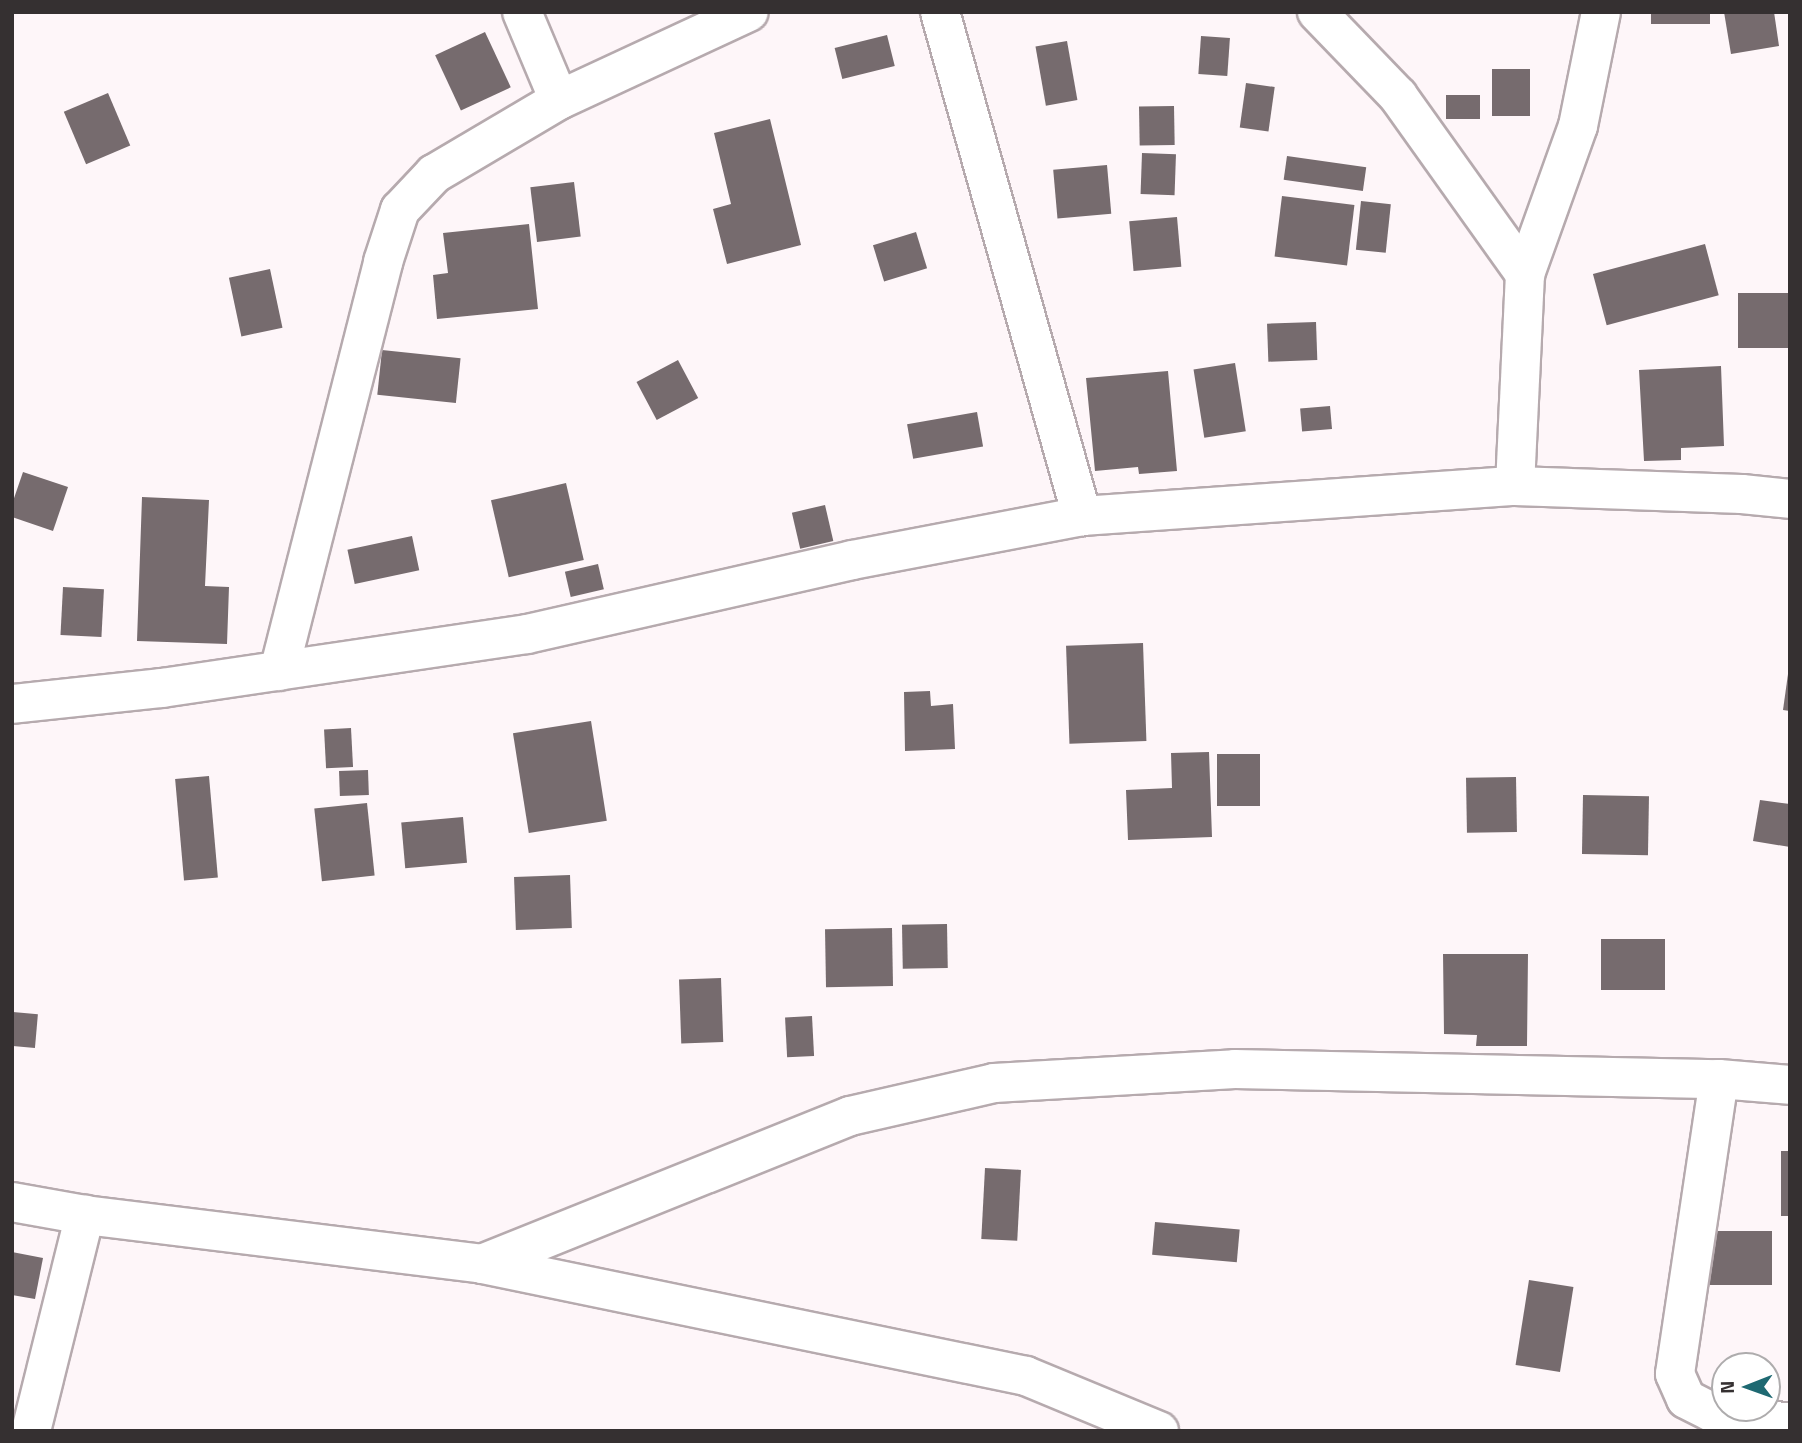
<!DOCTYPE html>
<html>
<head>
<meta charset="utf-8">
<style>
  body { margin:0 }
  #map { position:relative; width:1802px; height:1443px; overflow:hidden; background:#fef6f9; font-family:"Titillium Web",sans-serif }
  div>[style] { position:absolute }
  .building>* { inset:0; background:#766b6e; transform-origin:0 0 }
  .roads { filter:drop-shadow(2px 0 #b6aaae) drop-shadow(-2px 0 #b6aaae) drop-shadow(0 2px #b6aaae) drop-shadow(0 -2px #b6aaae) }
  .street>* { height:38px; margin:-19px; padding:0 19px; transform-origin:19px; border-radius:19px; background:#fff }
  span { translate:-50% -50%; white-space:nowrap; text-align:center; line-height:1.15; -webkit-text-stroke:7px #fff; paint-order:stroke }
  .frame { position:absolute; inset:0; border:14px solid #353031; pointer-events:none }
  .north { position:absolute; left:1711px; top:1352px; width:70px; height:70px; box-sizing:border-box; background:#fff; border:2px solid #aeacad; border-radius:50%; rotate:269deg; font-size:19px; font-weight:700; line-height:28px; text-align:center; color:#353031 }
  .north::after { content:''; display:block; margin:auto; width:24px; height:32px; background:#1e6972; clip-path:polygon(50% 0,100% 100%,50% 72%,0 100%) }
</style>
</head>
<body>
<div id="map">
  <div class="building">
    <div style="left:1651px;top:12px;width:59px;height:12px"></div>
    <div style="clip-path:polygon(1724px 12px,1774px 12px,1779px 46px,1731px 54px)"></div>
    <div style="left:485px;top:32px;width:61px;height:55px;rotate:65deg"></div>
    <div style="left:887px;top:35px;width:32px;height:54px;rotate:76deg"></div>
    <div style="left:1201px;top:36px;width:29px;height:38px;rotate:4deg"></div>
    <div style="left:1067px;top:41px;width:60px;height:32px;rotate:80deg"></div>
    <div style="left:1492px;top:69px;width:38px;height:47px"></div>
    <div style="left:1246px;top:83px;width:29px;height:45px;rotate:8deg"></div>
    <div style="left:108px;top:93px;width:57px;height:48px;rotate:67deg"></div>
    <div style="left:1446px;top:95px;width:34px;height:24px"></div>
    <div style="left:1174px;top:106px;width:39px;height:35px;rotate:89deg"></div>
    <div style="clip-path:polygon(770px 119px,801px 245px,727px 264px,713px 209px,731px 204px,714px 133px)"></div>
    <div style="left:1142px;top:153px;width:34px;height:41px;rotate:2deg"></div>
    <div style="left:1287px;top:156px;width:80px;height:24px;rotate:8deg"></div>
    <div style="left:1107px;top:165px;width:49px;height:54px;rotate:85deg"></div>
    <div style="left:574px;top:182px;width:55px;height:44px;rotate:83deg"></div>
    <div style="left:1282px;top:196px;width:73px;height:61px;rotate:7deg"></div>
    <div style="left:1361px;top:201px;width:30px;height:49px;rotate:6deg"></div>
    <div style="left:1177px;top:217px;width:50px;height:48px;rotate:85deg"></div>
    <div style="clip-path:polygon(529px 224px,538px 309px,437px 319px,433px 275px,448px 273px,443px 233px)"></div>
    <div style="left:916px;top:232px;width:38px;height:45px;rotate:73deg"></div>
    <div style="left:1705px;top:244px;width:53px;height:116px;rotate:75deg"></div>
    <div style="left:270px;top:269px;width:60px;height:42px;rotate:78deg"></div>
    <div style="left:1790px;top:293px;width:55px;height:52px;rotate:90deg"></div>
    <div style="left:1316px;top:322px;width:38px;height:49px;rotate:88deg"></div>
    <div style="left:382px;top:350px;width:79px;height:45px;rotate:6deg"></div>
    <div style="left:678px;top:360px;width:43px;height:47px;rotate:62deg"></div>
    <div style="left:1235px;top:363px;width:69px;height:42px;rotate:81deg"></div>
    <div style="clip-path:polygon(1721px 366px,1724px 446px,1681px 448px,1681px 460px,1644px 461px,1639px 370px)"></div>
    <div style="clip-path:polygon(1168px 371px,1177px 471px,1139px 474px,1138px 467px,1095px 471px,1086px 378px)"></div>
    <div style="left:1330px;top:406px;width:23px;height:30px;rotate:85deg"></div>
    <div style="left:977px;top:412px;width:35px;height:71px;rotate:80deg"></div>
    <div style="clip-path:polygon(23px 472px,68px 487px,53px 531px,12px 517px,12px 504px)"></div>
    <div style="left:566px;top:483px;width:79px;height:77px;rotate:77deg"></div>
    <div style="clip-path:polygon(142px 497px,209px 500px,205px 586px,229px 587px,227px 644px,137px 641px)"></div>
    <div style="left:825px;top:505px;width:37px;height:34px;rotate:77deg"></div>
    <div style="left:412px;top:536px;width:35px;height:66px;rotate:78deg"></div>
    <div style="left:598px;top:564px;width:26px;height:34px;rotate:77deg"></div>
    <div style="left:63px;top:587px;width:41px;height:48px;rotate:3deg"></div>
    <div style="left:1143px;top:643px;width:98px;height:77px;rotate:88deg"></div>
    <div style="clip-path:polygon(1788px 674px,1790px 674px,1790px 711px,1783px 710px)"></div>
    <div style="clip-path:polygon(930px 691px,931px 706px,953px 704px,955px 749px,905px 751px,904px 692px)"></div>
    <div style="left:591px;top:721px;width:101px;height:79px;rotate:81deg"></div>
    <div style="left:351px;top:728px;width:39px;height:27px;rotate:87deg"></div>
    <div style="clip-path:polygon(1209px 752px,1212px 837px,1128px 840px,1126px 790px,1172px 788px,1171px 753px)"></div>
    <div style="left:1217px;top:754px;width:43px;height:52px"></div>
    <div style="left:368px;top:770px;width:25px;height:29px;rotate:88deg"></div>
    <div style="left:209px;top:776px;width:102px;height:34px;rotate:85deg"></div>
    <div style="left:1516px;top:777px;width:55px;height:50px;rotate:89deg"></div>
    <div style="left:1583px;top:795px;width:66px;height:59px;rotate:1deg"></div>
    <div style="clip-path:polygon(1760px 800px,1790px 804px,1790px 847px,1753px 841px)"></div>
    <div style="left:367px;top:803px;width:73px;height:53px;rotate:84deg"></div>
    <div style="left:463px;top:817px;width:46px;height:62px;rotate:85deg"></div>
    <div style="left:570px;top:875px;width:53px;height:56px;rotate:88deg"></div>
    <div style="left:947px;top:924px;width:44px;height:45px;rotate:89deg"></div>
    <div style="left:892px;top:928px;width:58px;height:67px;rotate:89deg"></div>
    <div style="left:1601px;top:939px;width:64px;height:51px"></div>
    <div style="clip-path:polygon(1443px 954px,1528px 954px,1527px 1046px,1476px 1046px,1477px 1035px,1444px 1034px)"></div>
    <div style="left:721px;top:978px;width:64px;height:42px;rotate:88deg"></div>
    <div style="left:13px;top:1012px;width:25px;height:34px;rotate:5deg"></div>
    <div style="left:812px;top:1016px;width:40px;height:27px;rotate:87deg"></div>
    <div style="left:1781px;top:1151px;width:9px;height:65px"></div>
    <div style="left:985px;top:1168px;width:36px;height:71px;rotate:3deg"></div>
    <div style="left:1155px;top:1222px;width:85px;height:33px;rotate:5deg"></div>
    <div style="left:1697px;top:1231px;width:75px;height:54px"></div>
    <div style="clip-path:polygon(12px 1252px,43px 1258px,35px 1299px,12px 1295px)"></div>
    <div style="left:1529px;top:1280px;width:45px;height:86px;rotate:9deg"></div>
  </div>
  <div class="roads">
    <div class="street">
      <div style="left:522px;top:12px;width:95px;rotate:67.2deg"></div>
      <div style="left:940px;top:12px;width:524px;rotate:74.27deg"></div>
      <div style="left:1317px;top:12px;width:117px;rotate:46deg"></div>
      <div style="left:1398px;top:96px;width:219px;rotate:54.5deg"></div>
      <div style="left:1515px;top:486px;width:212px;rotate:-87.3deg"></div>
      <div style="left:1525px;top:274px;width:157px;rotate:-70.3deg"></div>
      <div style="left:1578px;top:126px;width:116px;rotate:-78.6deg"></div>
      <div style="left:279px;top:671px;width:422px;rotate:-75.7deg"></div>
      <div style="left:383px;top:262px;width:55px;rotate:-71.9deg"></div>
      <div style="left:400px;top:210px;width:50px;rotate:-46.6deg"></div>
      <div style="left:434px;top:174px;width:145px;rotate:-30.6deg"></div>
      <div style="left:559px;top:100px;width:209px;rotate:-24.9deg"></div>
      <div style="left:12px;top:704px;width:151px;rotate:-6.1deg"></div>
      <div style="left:162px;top:688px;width:369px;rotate:-8.4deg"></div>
      <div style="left:527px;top:634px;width:333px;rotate:-12.8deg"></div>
      <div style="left:852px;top:560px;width:234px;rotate:-10.8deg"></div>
      <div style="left:1082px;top:516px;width:434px;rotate:-4deg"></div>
      <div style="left:1515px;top:486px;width:227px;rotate:2deg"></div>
      <div style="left:1742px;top:494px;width:48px;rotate:5.9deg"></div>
      <div style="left:1719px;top:1079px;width:298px;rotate:98.5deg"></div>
      <div style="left:1675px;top:1374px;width:27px;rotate:66deg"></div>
      <div style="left:1686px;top:1399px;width:29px;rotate:27deg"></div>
      <div style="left:1712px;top:1412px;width:79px;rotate:8deg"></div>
      <div style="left:12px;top:1202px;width:74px;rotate:10.1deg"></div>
      <div style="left:85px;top:1215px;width:400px;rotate:7deg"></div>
      <div style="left:482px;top:1264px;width:555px;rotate:11.63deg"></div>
      <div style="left:1026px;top:1376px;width:144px;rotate:22.5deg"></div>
      <div style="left:482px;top:1264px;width:397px;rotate:-21.9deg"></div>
      <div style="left:850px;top:1116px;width:148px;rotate:-12.9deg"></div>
      <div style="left:994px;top:1083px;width:241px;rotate:-3.3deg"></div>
      <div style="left:1235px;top:1069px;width:484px;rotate:1.2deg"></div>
      <div style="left:1719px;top:1079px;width:71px;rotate:4.8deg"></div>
      <div style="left:31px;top:1431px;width:223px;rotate:-76deg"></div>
    </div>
  </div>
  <div class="frame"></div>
  <div class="north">N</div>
</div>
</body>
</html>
